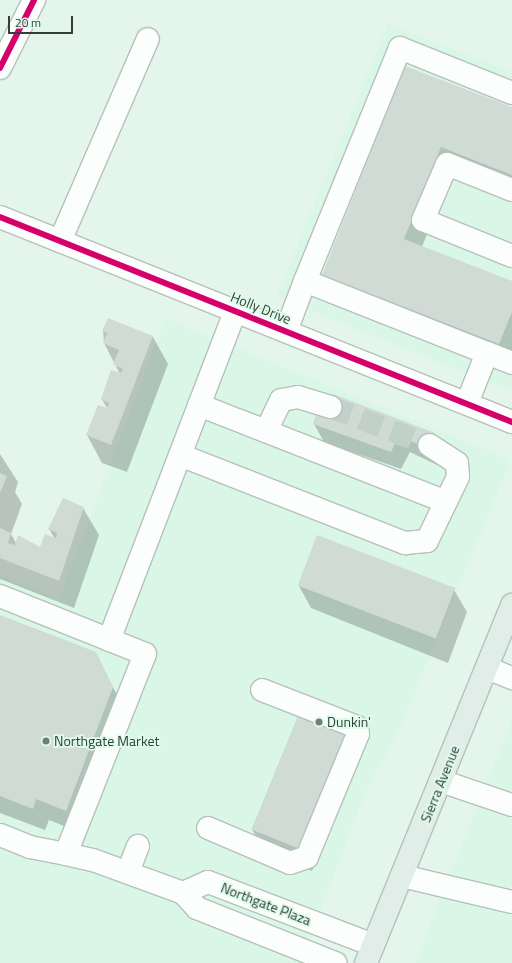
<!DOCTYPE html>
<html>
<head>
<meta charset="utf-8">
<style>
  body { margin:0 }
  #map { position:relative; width:512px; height:963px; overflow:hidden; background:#e4f5ec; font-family:"Titillium Web",sans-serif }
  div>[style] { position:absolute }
  .built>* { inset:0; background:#daf6e6 }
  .shadow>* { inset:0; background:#0003 }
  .building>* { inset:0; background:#cfdbd4; transform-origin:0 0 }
  .minor-tunnel>* { height:22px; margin-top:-11px; transform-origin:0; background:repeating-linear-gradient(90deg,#c1d0c8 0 22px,transparent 0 33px) }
  .roads { filter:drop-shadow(1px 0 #b5c1ba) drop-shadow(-1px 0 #b5c1ba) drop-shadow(0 1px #b5c1ba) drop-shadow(0 -1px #b5c1ba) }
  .minor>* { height:22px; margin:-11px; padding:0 11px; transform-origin:11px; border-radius:11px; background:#fbfefc }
  .major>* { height:22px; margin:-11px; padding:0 11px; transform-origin:11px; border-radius:11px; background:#e1ede8 }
  .cycleway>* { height:6px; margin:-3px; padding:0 3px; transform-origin:3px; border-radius:3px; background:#d6006c }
  .dots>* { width:11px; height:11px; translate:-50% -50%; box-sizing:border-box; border:2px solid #defbeb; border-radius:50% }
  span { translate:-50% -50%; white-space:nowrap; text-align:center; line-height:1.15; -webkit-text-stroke:3.5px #defbeb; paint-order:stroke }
  .street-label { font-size:14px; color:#333e38 }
  .poi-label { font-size:14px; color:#333e38 }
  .left { translate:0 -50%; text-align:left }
  .scale { position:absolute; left:8px; top:16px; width:65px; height:18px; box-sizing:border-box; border:2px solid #333e38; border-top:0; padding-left:5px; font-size:12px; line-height:14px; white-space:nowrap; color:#333e38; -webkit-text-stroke:3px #defbeb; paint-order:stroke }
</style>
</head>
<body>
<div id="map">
  <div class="built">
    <div style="clip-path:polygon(388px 24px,512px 71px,512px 392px,276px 297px)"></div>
    <div style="clip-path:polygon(165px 318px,508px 459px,509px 466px,398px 733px,366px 791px,301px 963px,0 963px,0 575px,59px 599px)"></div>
    <div style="clip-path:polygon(512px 719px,512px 963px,415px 963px,423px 942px)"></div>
  </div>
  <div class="shadow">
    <div style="clip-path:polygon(406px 67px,512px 109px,512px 192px,453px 168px,422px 247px,512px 283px,512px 364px,336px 296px,323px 275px)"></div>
    <div style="clip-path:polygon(103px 331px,153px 337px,168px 364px,127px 472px,102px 463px,87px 435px,108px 410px,102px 399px,120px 374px,104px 343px)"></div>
    <div style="clip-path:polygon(314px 424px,434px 434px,444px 451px,437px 465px,410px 452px,401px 469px,324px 442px)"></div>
    <div style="clip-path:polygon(0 454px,18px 482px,15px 492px,22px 504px,11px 534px,16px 543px,40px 548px,55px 539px,49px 529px,83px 508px,99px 535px,74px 608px,0 579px)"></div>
    <div style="clip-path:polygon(299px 586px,454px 590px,467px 612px,448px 663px,311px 608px)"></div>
    <div style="clip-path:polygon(0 616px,95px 653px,125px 710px,79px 832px,49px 820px,45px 830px,0 813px)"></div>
    <div style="clip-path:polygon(300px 712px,361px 753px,312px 871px,264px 851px,252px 829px)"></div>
  </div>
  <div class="building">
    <div style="clip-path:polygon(405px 66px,512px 107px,512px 175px,441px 147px,404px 239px,512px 281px,512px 312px,499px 344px,322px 275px)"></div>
    <div style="clip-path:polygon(108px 318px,153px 336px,111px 445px,86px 435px,98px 405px,107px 408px,109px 403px,101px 399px,111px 370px,121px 373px,123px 369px,113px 364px,119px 350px,103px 343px,107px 333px,102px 331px)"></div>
    <div style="clip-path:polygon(333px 394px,435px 433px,429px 445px,427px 448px,399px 436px,391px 452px,313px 424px,317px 411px,329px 415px)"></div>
    <div style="clip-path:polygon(0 473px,7px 476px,0 493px)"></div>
    <div style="clip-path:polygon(63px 498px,84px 507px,59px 581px,0 558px,0 528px,11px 533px,8px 543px,15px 545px,18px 535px,40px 547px,45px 534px,56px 538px,57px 533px,48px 529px)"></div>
    <div style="left:317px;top:535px;width:148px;height:54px;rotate:21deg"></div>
    <div style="clip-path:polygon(0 615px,96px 652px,113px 687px,66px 811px,36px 799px,33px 809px,0 796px)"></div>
    <div style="left:300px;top:711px;width:53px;height:128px;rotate:22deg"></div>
  </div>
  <div class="minor-tunnel">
    <div style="left:330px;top:407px;width:106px;rotate:21deg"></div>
  </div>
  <div class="roads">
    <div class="minor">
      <div style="left:0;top:68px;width:76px;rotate:-63.4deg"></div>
      <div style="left:512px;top:93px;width:121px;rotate:-158.1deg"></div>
      <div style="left:400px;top:48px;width:252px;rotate:112.2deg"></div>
      <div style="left:305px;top:281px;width:223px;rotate:21.6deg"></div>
      <div style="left:512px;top:190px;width:70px;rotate:-158.2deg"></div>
      <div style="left:447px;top:164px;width:61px;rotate:113.2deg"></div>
      <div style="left:423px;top:220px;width:96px;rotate:22deg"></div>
      <div style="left:0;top:217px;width:552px;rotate:21.82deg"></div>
      <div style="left:60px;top:241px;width:220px;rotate:-66.5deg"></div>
      <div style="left:286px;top:331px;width:53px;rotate:-69.2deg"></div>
      <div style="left:467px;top:403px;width:54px;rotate:-68.2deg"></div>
      <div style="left:199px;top:405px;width:265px;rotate:21.4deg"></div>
      <div style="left:266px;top:431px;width:34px;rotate:-64deg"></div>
      <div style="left:281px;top:400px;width:17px;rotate:-10deg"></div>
      <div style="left:298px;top:397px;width:34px;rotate:17deg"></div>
      <div style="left:180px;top:455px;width:242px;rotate:21.4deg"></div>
      <div style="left:405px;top:543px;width:22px;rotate:-5deg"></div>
      <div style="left:427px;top:541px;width:71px;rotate:-64.2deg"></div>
      <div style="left:458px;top:477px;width:14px;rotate:-94deg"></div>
      <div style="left:457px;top:463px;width:33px;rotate:-147deg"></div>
      <div style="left:0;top:596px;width:156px;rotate:21.8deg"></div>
      <div style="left:145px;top:654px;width:215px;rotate:111.6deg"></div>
      <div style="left:66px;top:854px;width:37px;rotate:-169deg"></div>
      <div style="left:30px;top:847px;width:32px;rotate:-158deg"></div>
      <div style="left:109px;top:640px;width:352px;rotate:-69deg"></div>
      <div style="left:487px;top:668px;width:27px;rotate:22deg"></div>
      <div style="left:441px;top:781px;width:75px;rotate:18.7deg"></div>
      <div style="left:208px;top:828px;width:89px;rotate:23.1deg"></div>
      <div style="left:290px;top:863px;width:18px;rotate:-19deg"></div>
      <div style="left:307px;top:857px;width:133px;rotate:-67.5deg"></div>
      <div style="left:358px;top:734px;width:7px;rotate:-98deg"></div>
      <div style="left:357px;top:727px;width:102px;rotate:-158.7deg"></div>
      <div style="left:66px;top:854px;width:28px;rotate:13deg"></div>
      <div style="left:93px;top:860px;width:96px;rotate:20.1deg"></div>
      <div style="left:183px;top:893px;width:21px;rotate:47deg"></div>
      <div style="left:197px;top:908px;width:149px;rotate:21.7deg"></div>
      <div style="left:128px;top:872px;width:28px;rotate:-69deg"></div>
      <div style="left:402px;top:876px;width:113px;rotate:13.3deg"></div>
      <div style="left:183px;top:893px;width:27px;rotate:-24deg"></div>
      <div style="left:208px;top:882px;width:177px;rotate:20.9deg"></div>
    </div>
    <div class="major">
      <div style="left:366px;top:963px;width:387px;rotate:-67.8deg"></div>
    </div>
  </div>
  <div class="cycleway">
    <div style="left:0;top:68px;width:76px;rotate:-63.4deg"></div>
    <div style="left:0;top:217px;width:552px;rotate:21.82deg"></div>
  </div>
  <div class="dots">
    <div style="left:319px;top:722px;background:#717e77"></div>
    <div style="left:46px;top:741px;background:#717e77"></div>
  </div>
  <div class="street-label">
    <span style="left:261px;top:308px;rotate:22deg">Holly Drive</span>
    <span style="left:440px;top:784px;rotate:-68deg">Sierra Avenue</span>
    <span style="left:266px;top:904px;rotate:21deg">Northgate Plaza</span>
  </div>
  <div class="poi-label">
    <span class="left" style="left:327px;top:722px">Dunkin'</span>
    <span class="left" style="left:54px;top:741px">Northgate Market</span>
  </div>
  <div class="scale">20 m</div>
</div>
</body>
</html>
